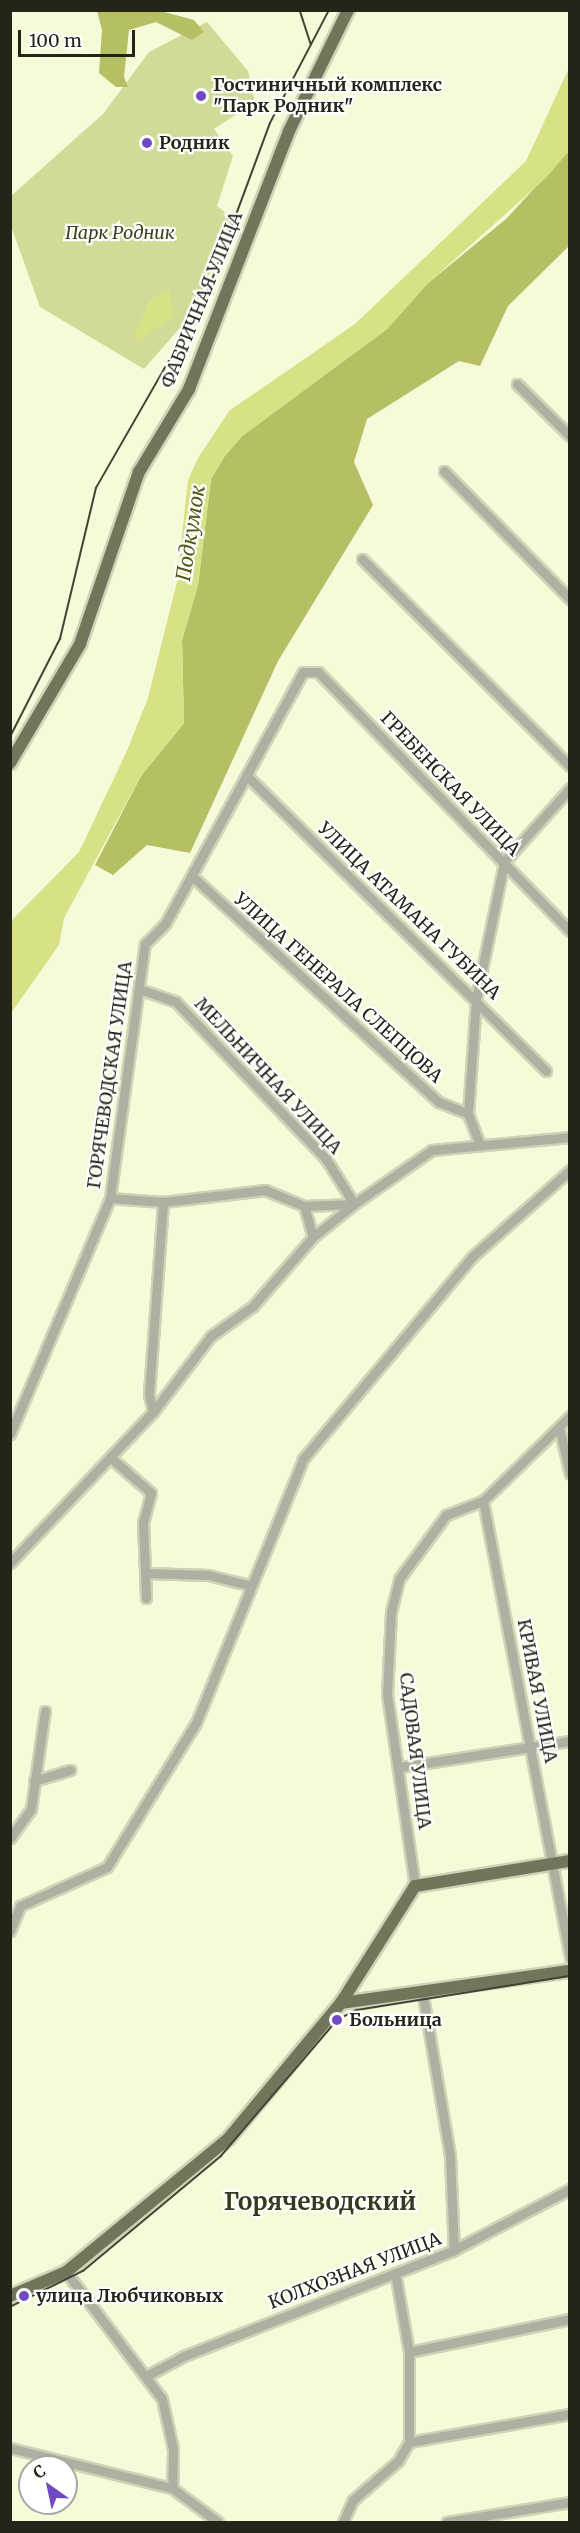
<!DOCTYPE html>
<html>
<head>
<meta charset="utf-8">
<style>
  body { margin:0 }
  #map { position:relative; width:580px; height:2533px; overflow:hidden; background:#f5fad8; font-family:Merriweather,serif }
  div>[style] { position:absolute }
  .green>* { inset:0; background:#d2da98 }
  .forest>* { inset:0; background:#b7bf64 }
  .water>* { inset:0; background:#d8e185 }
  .roads { filter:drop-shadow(2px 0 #cfd4b6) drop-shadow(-2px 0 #cfd4b6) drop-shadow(0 2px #cfd4b6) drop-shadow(0 -2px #cfd4b6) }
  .minor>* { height:9px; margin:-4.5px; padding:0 4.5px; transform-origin:4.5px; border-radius:4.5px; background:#aeb0a1 }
  .major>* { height:12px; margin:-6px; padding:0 6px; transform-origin:6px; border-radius:6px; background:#72755c }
  .tram>* { height:1.5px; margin:-0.75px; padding:0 0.75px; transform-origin:0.75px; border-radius:0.75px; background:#414334 }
  .dots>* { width:16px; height:16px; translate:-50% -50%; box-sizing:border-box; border:3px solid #fff; border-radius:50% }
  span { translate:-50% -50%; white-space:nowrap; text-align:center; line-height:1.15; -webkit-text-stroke:4.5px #fff; paint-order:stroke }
  .poi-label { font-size:18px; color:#242519; font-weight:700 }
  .left { translate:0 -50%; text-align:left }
  .park-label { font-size:18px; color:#3f421b; font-style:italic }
  .street-label { font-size:18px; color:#242519 }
  .water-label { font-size:20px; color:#555a18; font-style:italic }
  .district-label { font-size:24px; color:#37391d; font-weight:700 }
  .frame { position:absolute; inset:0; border:12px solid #242519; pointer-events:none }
  .north { position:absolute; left:18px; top:2455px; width:60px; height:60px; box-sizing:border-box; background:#fff; border:2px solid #a7a8a3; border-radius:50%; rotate:327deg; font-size:16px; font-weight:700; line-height:24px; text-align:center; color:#242519 }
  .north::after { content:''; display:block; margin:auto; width:21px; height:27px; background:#704ac3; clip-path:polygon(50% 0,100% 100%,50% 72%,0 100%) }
  .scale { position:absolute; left:18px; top:30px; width:117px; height:27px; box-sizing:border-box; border:3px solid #242519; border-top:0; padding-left:8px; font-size:18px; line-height:21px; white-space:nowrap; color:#242519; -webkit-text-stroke:4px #fff; paint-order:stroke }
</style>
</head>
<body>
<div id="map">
  <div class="green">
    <div style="clip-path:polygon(207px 22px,248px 71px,255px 102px,214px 129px,233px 156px,217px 206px,233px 219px,192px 314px,144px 369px,40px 307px,11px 226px,11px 196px,103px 114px,149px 52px)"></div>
  </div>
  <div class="forest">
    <div style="clip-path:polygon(97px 11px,161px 11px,194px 20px,204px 32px,192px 40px,156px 22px,129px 30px,124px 77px,128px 87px,116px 87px,99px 73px,102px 30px)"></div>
    <div style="clip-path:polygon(569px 151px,569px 246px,508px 306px,480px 366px,459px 361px,367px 419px,354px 462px,373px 505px,278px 661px,190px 853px,147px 845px,113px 875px,95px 865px,141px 776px,184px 723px,182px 640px,198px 585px,211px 479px,224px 457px,242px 436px,387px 329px,427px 284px,506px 219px)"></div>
  </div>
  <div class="water">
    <div style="clip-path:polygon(569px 68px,569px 151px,546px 178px,427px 284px,387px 329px,242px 436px,224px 457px,211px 479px,198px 585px,182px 640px,184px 723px,141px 776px,64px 918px,59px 945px,11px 1013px,11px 921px,79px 852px,126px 753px,148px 698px,177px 582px,188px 480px,198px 458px,229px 411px,355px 324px,526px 161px)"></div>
    <div style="clip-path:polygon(169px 289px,173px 316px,141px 340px,133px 338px,149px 301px)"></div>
  </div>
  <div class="roads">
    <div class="minor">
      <div style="left:517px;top:384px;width:74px;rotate:44.5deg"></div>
      <div style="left:444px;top:471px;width:180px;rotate:45.5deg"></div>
      <div style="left:362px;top:559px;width:293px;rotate:44.9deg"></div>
      <div style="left:247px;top:776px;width:420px;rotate:44.6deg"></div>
      <div style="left:192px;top:876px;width:335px;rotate:42.5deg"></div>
      <div style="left:439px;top:1102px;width:31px;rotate:22deg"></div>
      <div style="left:142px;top:990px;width:36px;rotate:19deg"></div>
      <div style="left:176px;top:1002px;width:217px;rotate:46.3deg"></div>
      <div style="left:326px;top:1159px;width:53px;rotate:58.1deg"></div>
      <div style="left:354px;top:1204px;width:50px;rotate:177.7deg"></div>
      <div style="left:480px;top:1145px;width:33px;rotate:-111deg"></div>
      <div style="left:468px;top:1114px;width:115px;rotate:-86deg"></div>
      <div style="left:476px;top:999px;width:140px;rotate:-78.4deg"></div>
      <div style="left:504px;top:862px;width:99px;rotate:-48.3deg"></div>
      <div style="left:110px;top:1198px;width:53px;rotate:4.3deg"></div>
      <div style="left:163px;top:1202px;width:103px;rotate:-6.7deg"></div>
      <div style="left:265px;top:1190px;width:42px;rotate:22.3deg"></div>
      <div style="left:304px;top:1206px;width:32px;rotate:74deg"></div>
      <div style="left:153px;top:1412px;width:18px;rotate:-103deg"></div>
      <div style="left:149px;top:1394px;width:193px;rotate:-85.8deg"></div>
      <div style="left:559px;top:1427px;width:48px;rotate:76.8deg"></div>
      <div style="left:10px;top:1434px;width:256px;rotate:-67deg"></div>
      <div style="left:110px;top:1198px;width:256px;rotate:-82.2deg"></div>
      <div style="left:145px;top:944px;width:28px;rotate:-45deg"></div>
      <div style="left:165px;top:924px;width:287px;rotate:-61.3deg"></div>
      <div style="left:303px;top:672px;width:15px"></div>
      <div style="left:318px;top:672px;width:361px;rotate:45.8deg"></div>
      <div style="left:111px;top:1458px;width:53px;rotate:41.2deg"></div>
      <div style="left:151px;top:1493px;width:30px;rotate:105deg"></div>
      <div style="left:143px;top:1522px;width:76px;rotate:87.7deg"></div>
      <div style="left:483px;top:1501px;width:466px;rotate:79.2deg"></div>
      <div style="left:10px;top:1563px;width:208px;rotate:-46.6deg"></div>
      <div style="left:153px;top:1412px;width:96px;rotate:-52.7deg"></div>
      <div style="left:211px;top:1336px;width:52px;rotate:-35.5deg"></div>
      <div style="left:253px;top:1306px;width:91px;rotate:-49deg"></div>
      <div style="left:313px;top:1237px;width:53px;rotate:-38.8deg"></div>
      <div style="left:354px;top:1204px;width:95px;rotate:-34.7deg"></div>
      <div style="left:432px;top:1150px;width:139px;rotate:-5.4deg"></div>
      <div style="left:145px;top:1573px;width:63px;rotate:1.8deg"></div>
      <div style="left:208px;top:1575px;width:41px;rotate:14deg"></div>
      <div style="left:400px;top:1767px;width:172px;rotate:-8.7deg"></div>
      <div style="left:34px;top:1781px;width:38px;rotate:-17deg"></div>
      <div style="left:10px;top:1838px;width:36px;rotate:-54deg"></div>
      <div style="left:31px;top:1809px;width:99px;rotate:-81.9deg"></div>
      <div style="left:415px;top:1886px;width:194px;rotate:-98.3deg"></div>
      <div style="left:387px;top:1694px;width:82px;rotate:-87.2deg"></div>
      <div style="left:391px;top:1612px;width:34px;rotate:-76deg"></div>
      <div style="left:399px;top:1579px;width:79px;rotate:-53.7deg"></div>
      <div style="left:446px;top:1515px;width:40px;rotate:-21deg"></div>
      <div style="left:483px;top:1501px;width:122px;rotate:-44.3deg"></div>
      <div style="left:10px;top:1931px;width:27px;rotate:-68deg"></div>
      <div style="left:20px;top:1906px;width:95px;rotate:-24.1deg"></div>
      <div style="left:107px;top:1867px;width:169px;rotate:-58.3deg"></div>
      <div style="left:196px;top:1723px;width:285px;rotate:-67.9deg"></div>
      <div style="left:303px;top:1459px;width:263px;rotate:-50.1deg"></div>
      <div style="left:472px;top:1257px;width:131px;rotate:-41.6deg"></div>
      <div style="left:422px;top:1990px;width:168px;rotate:80.4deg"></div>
      <div style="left:450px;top:2156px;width:94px;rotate:87.6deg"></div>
      <div style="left:66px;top:2272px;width:159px;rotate:52.9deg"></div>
      <div style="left:162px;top:2399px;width:51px;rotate:77.6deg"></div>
      <div style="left:173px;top:2449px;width:39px;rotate:91deg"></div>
      <div style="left:409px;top:2352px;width:164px;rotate:-11.6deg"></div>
      <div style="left:148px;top:2375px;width:41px;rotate:-27.8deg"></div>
      <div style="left:184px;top:2356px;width:290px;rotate:-21.4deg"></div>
      <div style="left:454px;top:2250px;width:131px;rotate:-27.7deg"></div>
      <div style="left:409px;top:2442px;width:163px;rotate:-9.9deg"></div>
      <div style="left:10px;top:2448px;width:167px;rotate:13.9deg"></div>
      <div style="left:172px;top:2488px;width:57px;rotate:36.5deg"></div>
      <div style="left:343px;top:2522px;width:24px;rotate:-66deg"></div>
      <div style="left:353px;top:2500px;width:60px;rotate:-40.9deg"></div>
      <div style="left:398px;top:2461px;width:22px;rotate:-60deg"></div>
      <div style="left:409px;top:2442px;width:90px;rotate:-90deg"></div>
      <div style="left:409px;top:2352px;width:80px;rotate:-100deg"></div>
      <div style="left:447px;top:2522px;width:125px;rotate:-9.2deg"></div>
    </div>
    <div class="major">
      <div style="left:10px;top:763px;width:138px;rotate:-59.5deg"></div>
      <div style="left:80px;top:644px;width:182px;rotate:-71.1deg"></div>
      <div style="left:139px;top:472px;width:97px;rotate:-58.9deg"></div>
      <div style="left:189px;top:389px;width:277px;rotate:-68.8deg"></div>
      <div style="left:289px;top:131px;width:135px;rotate:-64deg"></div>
      <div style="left:341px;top:2003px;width:231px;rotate:-8deg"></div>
      <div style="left:10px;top:2296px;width:61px;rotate:-23.2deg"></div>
      <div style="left:66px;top:2272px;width:210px;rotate:-39.4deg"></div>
      <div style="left:228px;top:2139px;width:177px;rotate:-50.3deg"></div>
      <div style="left:341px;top:2003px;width:138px;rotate:-57.7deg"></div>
      <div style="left:415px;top:1886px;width:157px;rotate:-9.2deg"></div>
    </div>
  </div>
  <div class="tram">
    <div style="left:300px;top:10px;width:36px;rotate:72deg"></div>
    <div style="left:10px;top:737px;width:110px;rotate:-63deg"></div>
    <div style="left:60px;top:639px;width:155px;rotate:-76.6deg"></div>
    <div style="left:96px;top:488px;width:221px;rotate:-60.2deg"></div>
    <div style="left:206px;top:296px;width:184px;rotate:-69.7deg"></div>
    <div style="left:270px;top:123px;width:127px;rotate:-62.4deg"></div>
    <div style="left:10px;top:2307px;width:81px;rotate:-26.3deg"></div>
    <div style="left:83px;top:2271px;width:180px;rotate:-39.8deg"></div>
    <div style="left:221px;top:2156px;width:179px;rotate:-49.5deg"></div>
    <div style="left:337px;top:2020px;width:22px;rotate:-27deg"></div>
    <div style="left:357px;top:2010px;width:216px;rotate:-9.1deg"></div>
  </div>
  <div class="dots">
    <div style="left:201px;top:96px;background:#704ac3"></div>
    <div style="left:147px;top:143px;background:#704ac3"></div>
    <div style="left:337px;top:2020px;background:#704ac3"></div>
    <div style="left:24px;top:2296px;background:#704ac3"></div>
  </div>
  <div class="poi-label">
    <span class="left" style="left:213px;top:96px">Гостиничный комплекс<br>"Парк Родник"</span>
    <span class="left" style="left:159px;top:143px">Родник</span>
    <span class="left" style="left:349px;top:2020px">Больница</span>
    <span class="left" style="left:36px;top:2296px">улица Любчиковых</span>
  </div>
  <div class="park-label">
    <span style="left:120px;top:233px">Парк Родник</span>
  </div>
  <div class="street-label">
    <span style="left:202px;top:300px;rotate:-68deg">ФАБРИЧНАЯ УЛИЦА</span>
    <span style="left:450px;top:784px;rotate:46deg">ГРЕБЕНСКАЯ УЛИЦА</span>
    <span style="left:409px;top:911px;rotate:44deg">УЛИЦА АТАМАНА ГУБИНА</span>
    <span style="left:338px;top:988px;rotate:42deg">УЛИЦА ГЕНЕРАЛА СЛЕПЦОВА</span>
    <span style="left:110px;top:1075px;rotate:-82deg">ГОРЯЧЕВОДСКАЯ УЛИЦА</span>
    <span style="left:268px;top:1076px;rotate:47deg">МЕЛЬНИЧНАЯ УЛИЦА</span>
    <span style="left:537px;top:1691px;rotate:79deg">КРИВАЯ УЛИЦА</span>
    <span style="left:415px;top:1751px;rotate:83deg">САДОВАЯ УЛИЦА</span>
    <span style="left:355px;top:2271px;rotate:-21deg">КОЛХОЗНАЯ УЛИЦА</span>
  </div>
  <div class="water-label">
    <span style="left:190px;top:533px;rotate:-81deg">Подкумок</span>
  </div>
  <div class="district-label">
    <span style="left:320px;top:2202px">Горячеводский</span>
  </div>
  <div class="frame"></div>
  <div class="north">С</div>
  <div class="scale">100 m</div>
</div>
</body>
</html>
